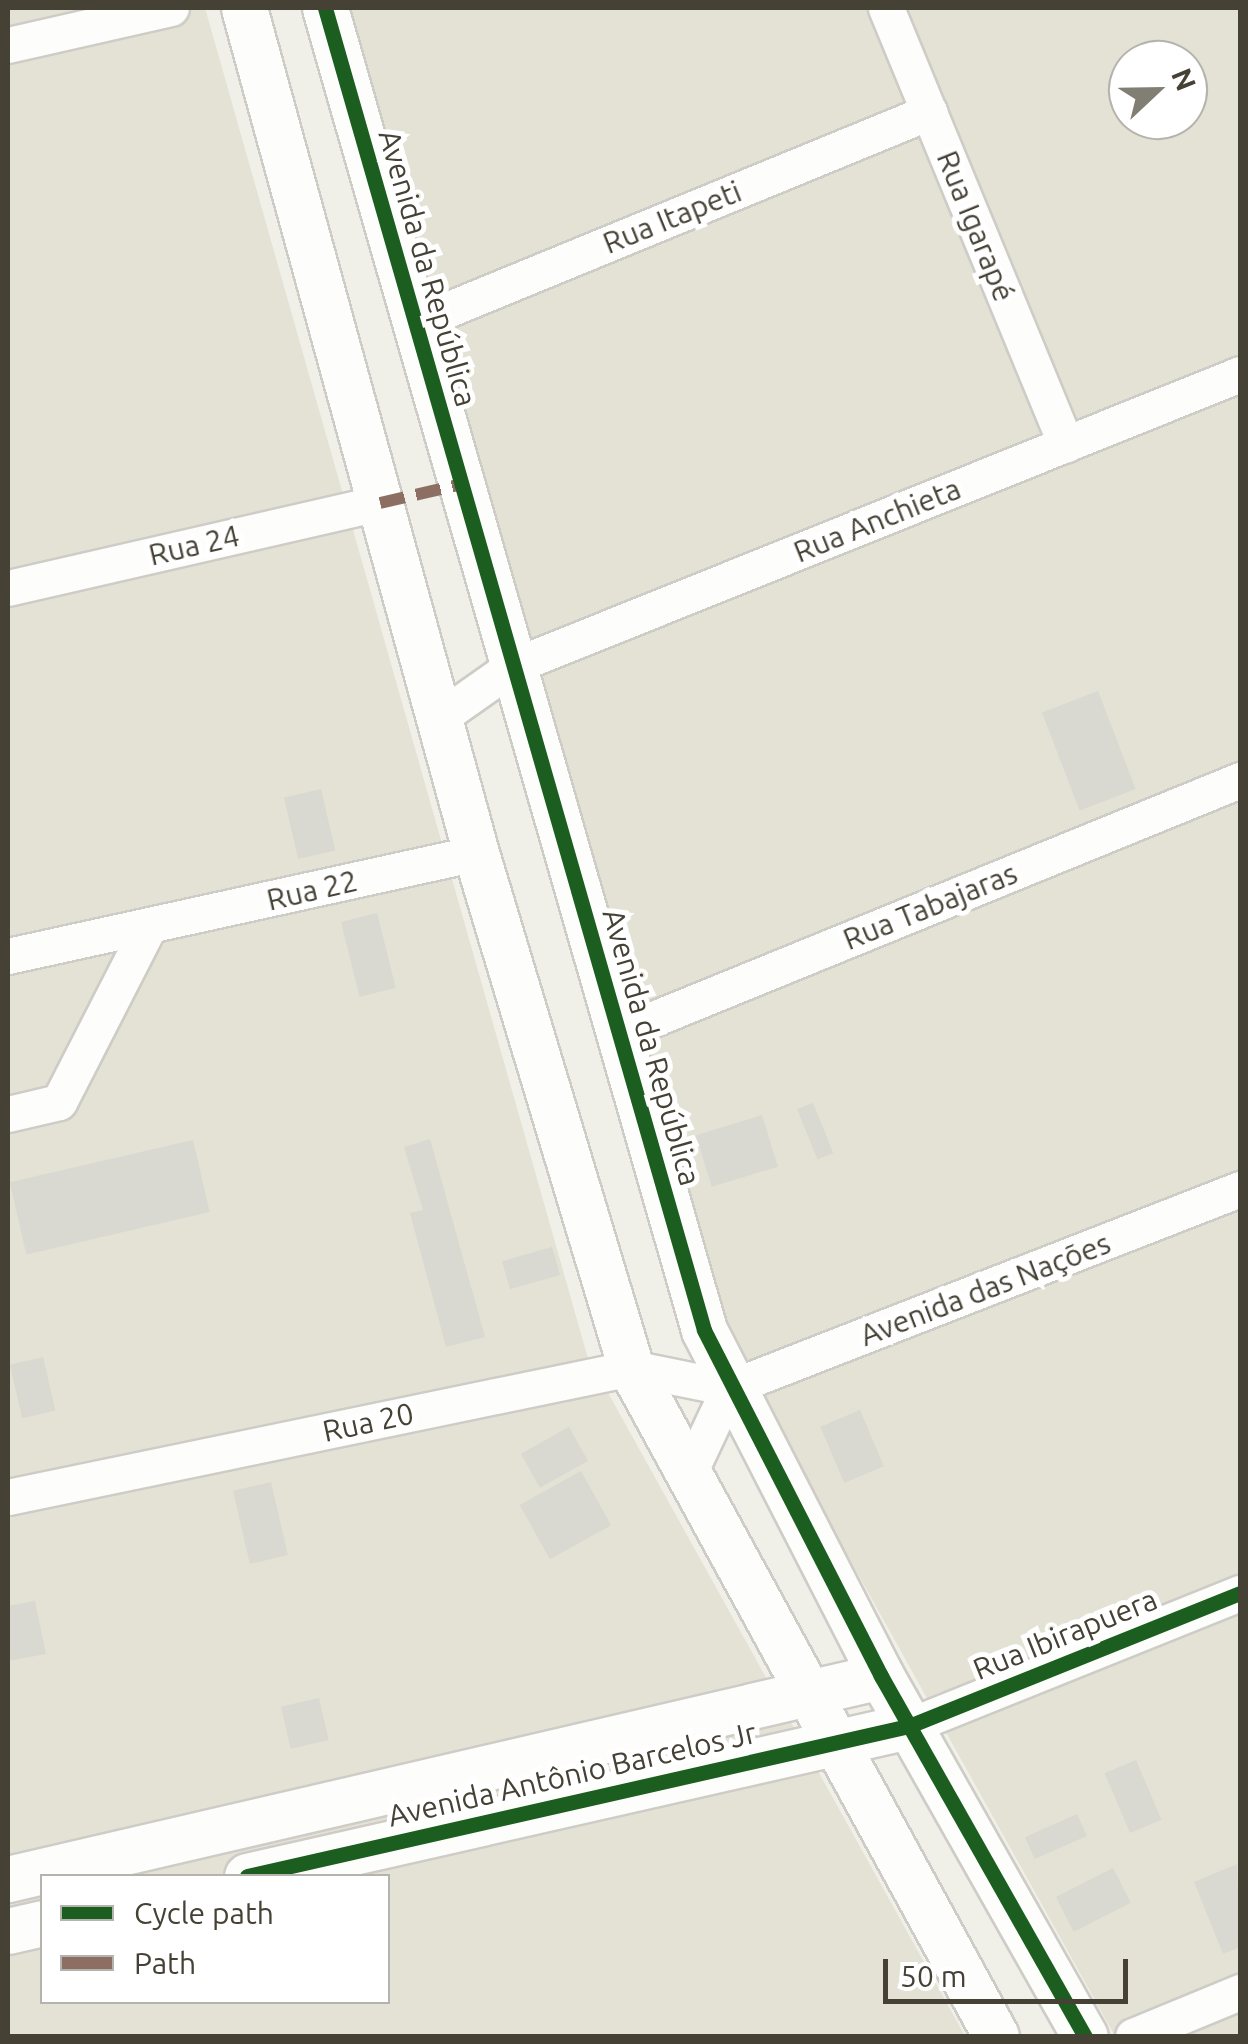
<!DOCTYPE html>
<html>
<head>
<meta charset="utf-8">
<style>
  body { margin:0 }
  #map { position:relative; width:1248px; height:2044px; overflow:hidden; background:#f0efe8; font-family:Ubuntu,sans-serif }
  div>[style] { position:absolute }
  .residential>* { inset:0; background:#e4e2d5 }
  .building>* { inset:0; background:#d9d8d1; transform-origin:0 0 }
  .roads { filter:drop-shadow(2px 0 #ceccc6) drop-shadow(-2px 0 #ceccc6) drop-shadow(0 2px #ceccc6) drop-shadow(0 -2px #ceccc6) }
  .minor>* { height:35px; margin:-17.5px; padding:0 17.5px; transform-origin:17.5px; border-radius:17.5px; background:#fdfdfc }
  .tertiary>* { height:45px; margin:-22.5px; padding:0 22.5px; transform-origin:22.5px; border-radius:22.5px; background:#fdfdfc }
  .quiet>* { height:12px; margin-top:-6px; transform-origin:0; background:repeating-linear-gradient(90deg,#8d6e63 0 25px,transparent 0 37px) }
  .cycleway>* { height:15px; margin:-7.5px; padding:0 7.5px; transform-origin:7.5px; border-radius:7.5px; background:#1b5e20 }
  span { translate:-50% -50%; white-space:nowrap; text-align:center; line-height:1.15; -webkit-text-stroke:10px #fff; paint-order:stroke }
  .street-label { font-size:30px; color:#454135 }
  .frame { position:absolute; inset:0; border:10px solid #454135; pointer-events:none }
  .legend { position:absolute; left:40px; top:1874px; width:350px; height:130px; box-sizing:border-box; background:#fff; border:2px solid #b5b3ae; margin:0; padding:12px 18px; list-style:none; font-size:30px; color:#454135 }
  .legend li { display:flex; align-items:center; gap:20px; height:50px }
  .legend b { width:50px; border:2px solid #b5b3ae }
  .north { position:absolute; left:1108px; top:40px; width:100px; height:100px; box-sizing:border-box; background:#fff; border:2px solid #b5b3ae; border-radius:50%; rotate:68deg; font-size:28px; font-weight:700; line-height:40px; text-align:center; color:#454135 }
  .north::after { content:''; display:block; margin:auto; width:35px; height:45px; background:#817e74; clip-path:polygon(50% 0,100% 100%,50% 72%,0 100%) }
  .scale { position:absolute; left:883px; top:1959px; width:245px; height:45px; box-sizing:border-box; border:5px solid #454135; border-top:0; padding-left:12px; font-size:30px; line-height:35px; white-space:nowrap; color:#454135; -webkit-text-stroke:8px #fff; paint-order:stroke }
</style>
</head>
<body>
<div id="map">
  <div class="residential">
    <div style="clip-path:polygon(evenodd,8px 8px,205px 8px,587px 1355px,965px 2036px,8px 2036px,8px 8px,42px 1876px,388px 1876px,388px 2002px,42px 2002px,42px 1876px)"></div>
    <div style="clip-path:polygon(evenodd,348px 8px,1240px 8px,1240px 2036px,1115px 2036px,735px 1353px,348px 8px,1128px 60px,1188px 60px,1188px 120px,1128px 120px,1128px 60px)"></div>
  </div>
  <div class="building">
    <div style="left:1098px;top:691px;width:105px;height:60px;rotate:69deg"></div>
    <div style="left:321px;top:789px;width:63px;height:38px;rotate:77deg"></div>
    <div style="left:377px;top:913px;width:77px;height:37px;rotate:76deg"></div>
    <div style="left:813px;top:1103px;width:54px;height:17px;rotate:68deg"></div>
    <div style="left:762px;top:1115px;width:54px;height:69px;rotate:73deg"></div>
    <div style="clip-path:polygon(430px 1139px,485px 1337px,446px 1347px,410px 1213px,423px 1210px,404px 1147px)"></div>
    <div style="left:193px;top:1140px;width:74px;height:188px;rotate:77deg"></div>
    <div style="left:552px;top:1247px;width:29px;height:52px;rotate:74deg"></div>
    <div style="left:43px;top:1357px;width:55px;height:34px;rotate:77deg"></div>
    <div style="left:860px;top:1410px;width:61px;height:43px;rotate:67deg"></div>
    <div style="left:569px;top:1427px;width:39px;height:55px;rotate:61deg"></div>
    <div style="left:581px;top:1471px;width:62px;height:70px;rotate:61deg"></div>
    <div style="left:271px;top:1482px;width:75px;height:39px;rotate:77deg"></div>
    <div style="clip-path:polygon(35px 1601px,46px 1654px,8px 1661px,8px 1606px)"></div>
    <div style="left:319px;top:1698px;width:43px;height:39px;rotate:77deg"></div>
    <div style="left:1136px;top:1760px;width:65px;height:34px;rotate:67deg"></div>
    <div style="left:1077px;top:1814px;width:24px;height:57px;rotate:66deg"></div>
    <div style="clip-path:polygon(1237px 1864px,1240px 1947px,1223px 1954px,1194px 1882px)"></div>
    <div style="left:1113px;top:1868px;width:39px;height:64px;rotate:63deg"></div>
  </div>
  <div class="roads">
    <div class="minor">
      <div style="left:886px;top:8px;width:472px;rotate:67.6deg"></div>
      <div style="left:8px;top:45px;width:167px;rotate:-12.8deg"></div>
      <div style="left:415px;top:323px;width:556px;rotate:-22.32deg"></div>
      <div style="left:8px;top:588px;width:382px;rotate:-12.9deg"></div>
      <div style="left:439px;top:718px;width:90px;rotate:-35.1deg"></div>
      <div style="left:513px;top:666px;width:783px;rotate:-21.88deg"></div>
      <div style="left:8px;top:956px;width:479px;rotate:-12.4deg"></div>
      <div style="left:619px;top:1033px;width:671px;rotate:-22.17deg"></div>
      <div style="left:8px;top:1114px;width:52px;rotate:-13.2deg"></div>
      <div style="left:59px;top:1102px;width:198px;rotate:-62.9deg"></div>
      <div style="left:729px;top:1388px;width:548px;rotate:-21.28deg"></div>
      <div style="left:688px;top:1475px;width:96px;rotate:-64.8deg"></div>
      <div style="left:8px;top:1497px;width:636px;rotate:-11.7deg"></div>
      <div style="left:631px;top:1368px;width:100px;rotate:11.5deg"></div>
      <div style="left:909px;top:1726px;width:357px;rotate:-21.9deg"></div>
      <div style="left:1133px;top:2036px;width:116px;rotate:-22.4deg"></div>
    </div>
    <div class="tertiary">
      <div style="left:244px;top:8px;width:876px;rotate:74.65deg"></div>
      <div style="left:476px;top:853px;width:538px;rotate:73.25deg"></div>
      <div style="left:631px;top:1368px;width:761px;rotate:61.35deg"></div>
      <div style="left:325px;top:8px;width:1375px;rotate:74deg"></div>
      <div style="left:704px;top:1330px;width:389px;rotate:62.9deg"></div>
      <div style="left:881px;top:1676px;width:414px;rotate:60.5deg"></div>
      <div style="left:247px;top:1876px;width:679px;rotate:-12.77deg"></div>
      <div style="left:8px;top:1879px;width:896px;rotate:-13.09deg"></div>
      <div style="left:8px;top:1931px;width:35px;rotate:-13deg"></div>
    </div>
  </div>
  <div class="quiet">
    <div style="left:380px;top:503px;width:84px;rotate:-13deg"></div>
  </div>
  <div class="cycleway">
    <div style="left:325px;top:8px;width:1375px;rotate:74deg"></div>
    <div style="left:704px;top:1330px;width:389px;rotate:62.9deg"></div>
    <div style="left:881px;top:1676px;width:414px;rotate:60.5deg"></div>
    <div style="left:247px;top:1876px;width:679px;rotate:-12.77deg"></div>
    <div style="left:909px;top:1726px;width:357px;rotate:-21.9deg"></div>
  </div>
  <div class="street-label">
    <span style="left:672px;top:217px;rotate:-22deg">Rua Itapeti</span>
    <span style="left:976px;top:226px;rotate:68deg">Rua Igarapé</span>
    <span style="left:428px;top:268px;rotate:74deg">Avenida da República</span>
    <span style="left:877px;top:520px;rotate:-22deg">Rua Anchieta</span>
    <span style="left:194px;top:545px;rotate:-13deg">Rua 24</span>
    <span style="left:312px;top:890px;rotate:-13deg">Rua 22</span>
    <span style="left:930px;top:906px;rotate:-22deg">Rua Tabajaras</span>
    <span style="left:652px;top:1047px;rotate:74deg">Avenida da República</span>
    <span style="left:985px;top:1289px;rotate:-21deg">Avenida das Nações</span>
    <span style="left:368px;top:1422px;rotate:-12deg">Rua 20</span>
    <span style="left:1065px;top:1634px;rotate:-22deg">Rua Ibirapuera</span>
    <span style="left:572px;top:1774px;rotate:-13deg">Avenida Antônio Barcelos Jr</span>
  </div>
  <div class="frame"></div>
  <ul class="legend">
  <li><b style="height:12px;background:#1b5e20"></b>Cycle path</li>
  <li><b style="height:12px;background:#8d6e63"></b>Path</li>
  </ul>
  <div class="north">N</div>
  <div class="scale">50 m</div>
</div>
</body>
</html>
